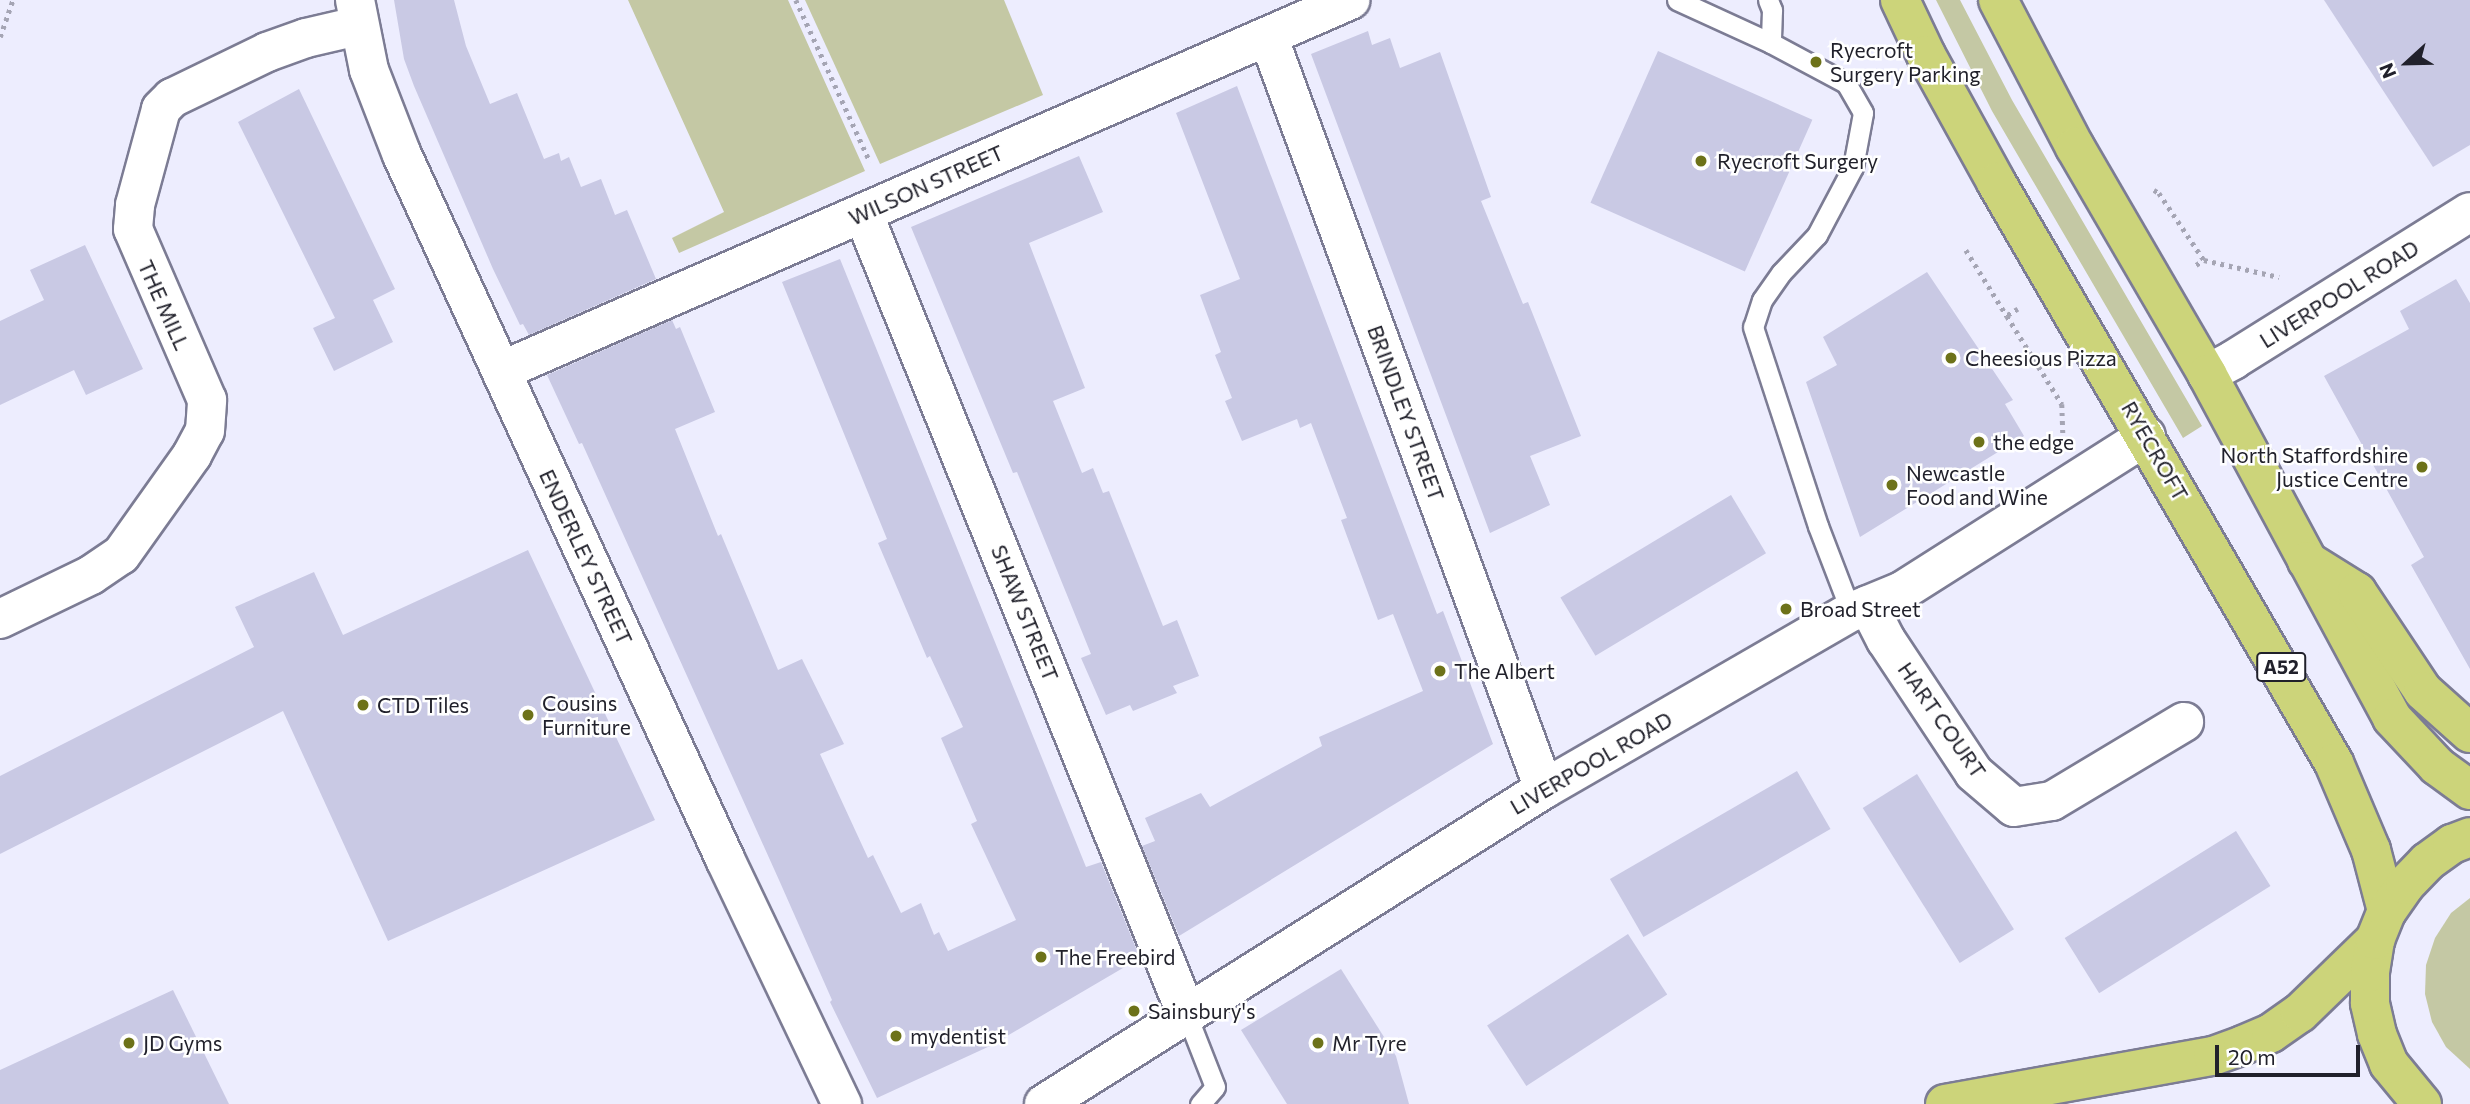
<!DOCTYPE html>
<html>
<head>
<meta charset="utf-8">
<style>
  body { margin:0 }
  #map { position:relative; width:2470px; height:1104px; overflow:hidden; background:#ededfe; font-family:Commissioner,sans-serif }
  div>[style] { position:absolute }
  .green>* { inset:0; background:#c4c8a4 }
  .building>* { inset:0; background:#c9c9e4; transform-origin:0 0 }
  .path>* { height:4.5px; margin-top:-2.25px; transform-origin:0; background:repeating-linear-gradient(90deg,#a5a5b4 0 3.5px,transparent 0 8.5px) }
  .roads { filter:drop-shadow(2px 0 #7c7c94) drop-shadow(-2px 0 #7c7c94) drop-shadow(0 2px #7c7c94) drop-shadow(0 -2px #7c7c94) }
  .lane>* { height:19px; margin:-9.5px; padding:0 9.5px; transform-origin:9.5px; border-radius:9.5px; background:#fff }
  .street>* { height:38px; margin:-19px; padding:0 19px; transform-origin:19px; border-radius:19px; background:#fff }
  .secondary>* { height:38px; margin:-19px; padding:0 19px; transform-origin:19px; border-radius:19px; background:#fff }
  .highway>* { height:38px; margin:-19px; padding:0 19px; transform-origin:19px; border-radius:19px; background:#ccd47a }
  .dots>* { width:19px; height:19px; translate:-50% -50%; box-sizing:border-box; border:4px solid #fff; border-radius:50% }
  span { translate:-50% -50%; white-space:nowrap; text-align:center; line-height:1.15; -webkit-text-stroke:5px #fff; paint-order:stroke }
  .shield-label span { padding:2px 5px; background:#fff; border:2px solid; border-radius:5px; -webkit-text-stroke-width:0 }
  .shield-label { font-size:19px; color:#21212b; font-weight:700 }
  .poi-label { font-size:21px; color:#21212b }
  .left { translate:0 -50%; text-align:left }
  .right { translate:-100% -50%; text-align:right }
  .street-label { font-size:21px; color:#21212b }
  .north { position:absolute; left:2372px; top:28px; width:70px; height:70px; -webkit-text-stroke:5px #fff; paint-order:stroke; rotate:248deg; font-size:19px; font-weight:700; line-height:28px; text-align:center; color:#21212b }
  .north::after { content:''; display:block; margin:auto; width:24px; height:32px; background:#21212b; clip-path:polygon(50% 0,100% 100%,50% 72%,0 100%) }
  .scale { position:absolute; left:2215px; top:1045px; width:145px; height:32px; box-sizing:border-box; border:4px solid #21212b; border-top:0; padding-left:9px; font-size:21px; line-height:24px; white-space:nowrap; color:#21212b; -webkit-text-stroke:5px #fff; paint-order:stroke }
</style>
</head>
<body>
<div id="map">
  <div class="green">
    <div style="clip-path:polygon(628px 0,788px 0,865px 171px,679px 253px,672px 238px,724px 212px)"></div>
    <div style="clip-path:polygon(805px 0,1004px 0,1043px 95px,880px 164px)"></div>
    <div style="clip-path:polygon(1936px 0,1960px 0,2012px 100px,2202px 426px,2183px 438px,1992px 111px)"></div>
    <div style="clip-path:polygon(2470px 898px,2470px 1069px,2446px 1047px,2432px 1022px,2425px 994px,2426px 965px,2435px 938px,2451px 913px)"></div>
  </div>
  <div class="building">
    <div style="clip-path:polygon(394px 0,454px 0,466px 46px,490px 104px,517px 93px,544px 159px,559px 153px,561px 161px,569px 157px,581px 187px,601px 179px,615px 215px,627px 210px,656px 279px,529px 335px,523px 324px,520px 325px,493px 269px,414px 86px,404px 59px)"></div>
    <div style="clip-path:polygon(2324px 0,2470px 0,2470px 145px,2433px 167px)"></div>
    <div style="clip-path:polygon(1368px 31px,1372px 45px,1390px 38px,1400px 68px,1440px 52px,1491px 197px,1481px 201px,1523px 304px,1528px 302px,1581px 436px,1530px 456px,1550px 505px,1490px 533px,1311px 54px)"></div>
    <div style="left:1658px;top:51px;width:169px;height:166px;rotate:24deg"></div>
    <div style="clip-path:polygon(1237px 86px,1437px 614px,1443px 611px,1493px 744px,1179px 936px,1142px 846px,1155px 841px,1145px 818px,1201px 793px,1210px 807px,1322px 746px,1319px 737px,1423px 691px,1393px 614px,1378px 620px,1341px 520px,1347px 518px,1311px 423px,1300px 428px,1297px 419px,1242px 441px,1225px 401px,1232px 398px,1215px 355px,1221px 352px,1200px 295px,1240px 279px,1176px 113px)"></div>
    <div style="clip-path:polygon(299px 89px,395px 289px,373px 300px,393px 342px,334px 371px,313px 328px,335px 318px,238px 122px)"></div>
    <div style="clip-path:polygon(1079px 156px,1103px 212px,1029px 243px,1085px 388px,1053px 401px,1082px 473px,1093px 468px,1103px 493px,1109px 491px,1163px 626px,1177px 620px,1199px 676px,1173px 686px,1177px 693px,1133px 711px,1130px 705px,1106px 715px,1081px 658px,1091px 654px,1017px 472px,1013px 473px,911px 227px)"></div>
    <div style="clip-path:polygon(85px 245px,143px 369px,86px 395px,74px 370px,0 405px,0 321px,44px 300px,30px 270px)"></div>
    <div style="clip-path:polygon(840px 259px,1086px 867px,1101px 862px,1140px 958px,990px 1046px,877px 1098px,830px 1002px,832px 1000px,779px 880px,582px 443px,579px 444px,547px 375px,672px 320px,676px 329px,680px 327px,715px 412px,675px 429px,718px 536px,721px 534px,778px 670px,802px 659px,844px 744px,820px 754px,868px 858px,873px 855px,901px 913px,921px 903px,934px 935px,939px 932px,948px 951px,1016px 920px,971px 824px,977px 821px,941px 738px,963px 727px,930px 656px,927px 658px,878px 543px,887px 539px,782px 282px)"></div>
    <div style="clip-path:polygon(1927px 272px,2013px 400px,2005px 404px,2024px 436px,1860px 537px,1806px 382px,1837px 365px,1823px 337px)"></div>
    <div style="clip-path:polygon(2456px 279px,2470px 303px,2470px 669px,2411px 565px,2424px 557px,2324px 376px,2409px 329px,2400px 311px)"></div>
    <div style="left:1731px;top:495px;width:68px;height:199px;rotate:59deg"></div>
    <div style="clip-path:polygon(528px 550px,655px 820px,388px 941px,283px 711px,0 854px,0 776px,254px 647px,235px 607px,314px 572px,343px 635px)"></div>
    <div style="left:1797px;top:771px;width:67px;height:216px;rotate:60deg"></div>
    <div style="left:1917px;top:774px;width:183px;height:64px;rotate:58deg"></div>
    <div style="left:2236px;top:831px;width:65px;height:202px;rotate:58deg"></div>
    <div style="left:1628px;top:934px;width:72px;height:168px;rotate:57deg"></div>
    <div style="clip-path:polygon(1341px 969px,1396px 1056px,1409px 1104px,1287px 1104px,1241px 1030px)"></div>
    <div style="clip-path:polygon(173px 990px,229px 1104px,0 1104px,0 1070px)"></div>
  </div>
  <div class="path">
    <div style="left:796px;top:0;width:178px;rotate:65.4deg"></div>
    <div style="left:0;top:37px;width:39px;rotate:-71deg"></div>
    <div style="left:2154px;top:190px;width:6px;rotate:31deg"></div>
    <div style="left:2159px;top:193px;width:81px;rotate:56.1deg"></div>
    <div style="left:1966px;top:250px;width:78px;rotate:58.2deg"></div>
    <div style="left:2196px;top:265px;width:9px;rotate:-32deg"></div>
    <div style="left:2204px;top:260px;width:77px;rotate:12.8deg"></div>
    <div style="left:2018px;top:309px;width:13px;rotate:148deg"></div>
    <div style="left:2007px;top:316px;width:104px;rotate:58deg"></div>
    <div style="left:2062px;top:404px;width:31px;rotate:88deg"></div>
  </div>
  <div class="roads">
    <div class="lane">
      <div style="left:1677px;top:0;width:103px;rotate:24.6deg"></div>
      <div style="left:1771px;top:43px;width:85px;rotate:28.1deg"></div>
      <div style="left:1846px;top:83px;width:34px;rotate:60deg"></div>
      <div style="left:1863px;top:113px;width:55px;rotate:100.5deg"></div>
      <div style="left:1853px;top:167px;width:77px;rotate:117.9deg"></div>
      <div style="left:1817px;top:235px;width:52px;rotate:133.5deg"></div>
      <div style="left:1781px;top:273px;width:33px;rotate:125deg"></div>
      <div style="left:1762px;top:300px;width:28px;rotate:108deg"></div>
      <div style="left:1753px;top:327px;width:209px;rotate:71.9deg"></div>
      <div style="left:1818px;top:526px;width:92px;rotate:69deg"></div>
      <div style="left:1768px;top:0;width:11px;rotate:68deg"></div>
      <div style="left:1772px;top:10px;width:33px;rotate:92deg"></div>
      <div style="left:1186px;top:1013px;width:79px;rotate:68.6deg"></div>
      <div style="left:1215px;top:1087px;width:23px;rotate:131deg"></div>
    </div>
    <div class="street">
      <div style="left:1268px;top:36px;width:802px;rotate:69.87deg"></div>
      <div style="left:863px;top:213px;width:863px;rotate:68.01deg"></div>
      <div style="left:501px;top:371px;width:927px;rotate:-23.6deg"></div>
      <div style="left:2207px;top:374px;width:30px;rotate:-28deg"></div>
      <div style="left:2233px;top:360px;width:279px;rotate:-32deg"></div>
      <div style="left:1868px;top:605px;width:39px;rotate:63deg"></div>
      <div style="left:1886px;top:640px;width:159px;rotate:56.5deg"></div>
      <div style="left:1974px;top:773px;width:52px;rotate:40.4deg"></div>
      <div style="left:2014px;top:807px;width:38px;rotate:-9deg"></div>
      <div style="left:2052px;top:801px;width:154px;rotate:-30.9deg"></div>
      <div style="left:0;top:619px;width:101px;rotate:-25.8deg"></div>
      <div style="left:91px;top:575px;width:36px;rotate:-34deg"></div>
      <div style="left:121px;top:555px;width:123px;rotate:-54.6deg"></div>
      <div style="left:192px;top:455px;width:27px;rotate:-62deg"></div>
      <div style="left:205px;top:431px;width:31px;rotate:-86deg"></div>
      <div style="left:207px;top:400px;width:186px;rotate:-113.4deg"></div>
      <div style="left:133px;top:229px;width:24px;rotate:-85deg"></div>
      <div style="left:135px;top:205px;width:99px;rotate:-74.8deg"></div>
      <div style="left:161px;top:109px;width:16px;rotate:-45deg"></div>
      <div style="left:172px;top:98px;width:106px;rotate:-25.8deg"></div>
      <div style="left:267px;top:52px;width:41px;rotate:-19.7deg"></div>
      <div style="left:306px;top:38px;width:53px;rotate:-13deg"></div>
      <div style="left:1044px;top:1104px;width:591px;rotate:-32.21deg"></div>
      <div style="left:1544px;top:789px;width:354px;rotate:-30deg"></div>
      <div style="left:1851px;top:612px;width:55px;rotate:-22.4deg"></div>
      <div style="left:1902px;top:591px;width:289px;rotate:-32.4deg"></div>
    </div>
    <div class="secondary">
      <div style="left:355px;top:0;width:71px;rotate:78.7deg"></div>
      <div style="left:369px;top:70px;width:91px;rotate:68.8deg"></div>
      <div style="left:402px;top:155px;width:775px;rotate:65.35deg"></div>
      <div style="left:725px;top:859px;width:272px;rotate:64.5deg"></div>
    </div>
    <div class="highway">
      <div style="left:1900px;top:0;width:61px;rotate:64.7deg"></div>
      <div style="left:1926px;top:55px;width:145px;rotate:61.1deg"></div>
      <div style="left:1996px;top:182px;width:672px;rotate:59.81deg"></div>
      <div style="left:2334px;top:763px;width:95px;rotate:67deg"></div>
      <div style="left:2371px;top:850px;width:63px;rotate:75.3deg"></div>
      <div style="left:1998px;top:0;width:166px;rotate:62.4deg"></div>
      <div style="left:2075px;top:147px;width:263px;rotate:59.8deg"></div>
      <div style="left:2207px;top:374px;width:391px;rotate:61.7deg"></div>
      <div style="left:2392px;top:718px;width:66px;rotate:46.8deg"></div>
      <div style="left:2437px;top:766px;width:41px;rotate:36deg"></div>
      <div style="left:2307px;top:561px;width:59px;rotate:31.8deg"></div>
      <div style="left:2357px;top:592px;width:119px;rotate:56.3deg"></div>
      <div style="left:2423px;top:691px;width:63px;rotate:41.8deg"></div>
      <div style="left:1945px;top:1104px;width:272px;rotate:-10.2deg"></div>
      <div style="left:2213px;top:1056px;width:32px;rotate:-20deg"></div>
      <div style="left:2243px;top:1045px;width:30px;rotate:-23deg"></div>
      <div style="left:2271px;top:1033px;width:35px;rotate:-35deg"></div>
      <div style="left:2300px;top:1013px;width:105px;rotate:-44.2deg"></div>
      <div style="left:2422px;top:1104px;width:52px;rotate:-129.5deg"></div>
      <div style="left:2389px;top:1064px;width:32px;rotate:-112deg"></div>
      <div style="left:2377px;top:1034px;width:32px;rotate:-103deg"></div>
      <div style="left:2370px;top:1003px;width:31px;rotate:-90deg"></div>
      <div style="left:2370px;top:972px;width:32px;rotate:-81deg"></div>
      <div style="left:2375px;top:940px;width:31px;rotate:-68deg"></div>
      <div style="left:2387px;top:911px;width:32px;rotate:-55deg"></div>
      <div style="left:2405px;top:885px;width:32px;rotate:-46deg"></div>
      <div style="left:2427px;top:862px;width:31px;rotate:-36deg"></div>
      <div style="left:2452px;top:844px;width:19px;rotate:-21deg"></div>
    </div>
  </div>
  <div class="dots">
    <div style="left:1816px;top:62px;background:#6d7219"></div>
    <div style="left:1701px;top:161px;background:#6d7219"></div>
    <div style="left:1951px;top:358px;background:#6d7219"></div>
    <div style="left:1979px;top:442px;background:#6d7219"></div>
    <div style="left:2422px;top:467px;background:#6d7219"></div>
    <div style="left:1892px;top:485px;background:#6d7219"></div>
    <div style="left:1786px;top:609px;background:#6d7219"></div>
    <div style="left:1440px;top:671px;background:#6d7219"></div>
    <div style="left:363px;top:705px;background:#6d7219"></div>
    <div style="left:528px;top:715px;background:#6d7219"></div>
    <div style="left:1041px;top:957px;background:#6d7219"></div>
    <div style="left:1134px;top:1011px;background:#6d7219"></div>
    <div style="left:896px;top:1036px;background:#6d7219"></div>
    <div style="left:129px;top:1043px;background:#6d7219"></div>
    <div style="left:1318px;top:1043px;background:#6d7219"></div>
  </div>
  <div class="shield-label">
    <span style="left:2281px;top:667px">A52</span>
  </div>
  <div class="poi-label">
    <span class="left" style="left:1830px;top:62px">Ryecroft<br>Surgery Parking</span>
    <span class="left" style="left:1717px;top:161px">Ryecroft Surgery</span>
    <span class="left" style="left:1965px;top:358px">Cheesious Pizza</span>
    <span class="left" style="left:1993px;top:442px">the edge</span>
    <span class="right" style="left:2408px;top:467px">North Staffordshire<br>Justice Centre</span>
    <span class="left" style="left:1906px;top:485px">Newcastle<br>Food and Wine</span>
    <span class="left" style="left:1800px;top:609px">Broad Street</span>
    <span class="left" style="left:1454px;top:671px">The Albert</span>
    <span class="left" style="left:542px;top:715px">Cousins<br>Furniture</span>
    <span class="left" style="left:377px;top:705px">CTD Tiles</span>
    <span class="left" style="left:1055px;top:957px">The Freebird</span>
    <span class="left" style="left:1148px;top:1011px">Sainsbury's</span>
    <span class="left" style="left:910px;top:1036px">mydentist</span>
    <span class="left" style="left:143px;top:1043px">JD Gyms</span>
    <span class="left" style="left:1332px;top:1043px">Mr Tyre</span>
  </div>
  <div class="street-label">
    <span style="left:926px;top:185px;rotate:-24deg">WILSON STREET</span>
    <span style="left:2339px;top:294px;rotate:-32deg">LIVERPOOL ROAD</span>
    <span style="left:164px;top:305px;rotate:66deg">THE MILL</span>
    <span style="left:1406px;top:413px;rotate:70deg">BRINDLEY STREET</span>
    <span style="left:2155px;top:451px;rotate:60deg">RYECROFT</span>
    <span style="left:586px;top:557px;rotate:65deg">ENDERLEY STREET</span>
    <span style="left:1025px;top:613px;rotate:68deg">SHAW STREET</span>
    <span style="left:1942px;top:720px;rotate:55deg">HART COURT</span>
    <span style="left:1591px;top:763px;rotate:-30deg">LIVERPOOL ROAD</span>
  </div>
  <div class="north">N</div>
  <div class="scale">20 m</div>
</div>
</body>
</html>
